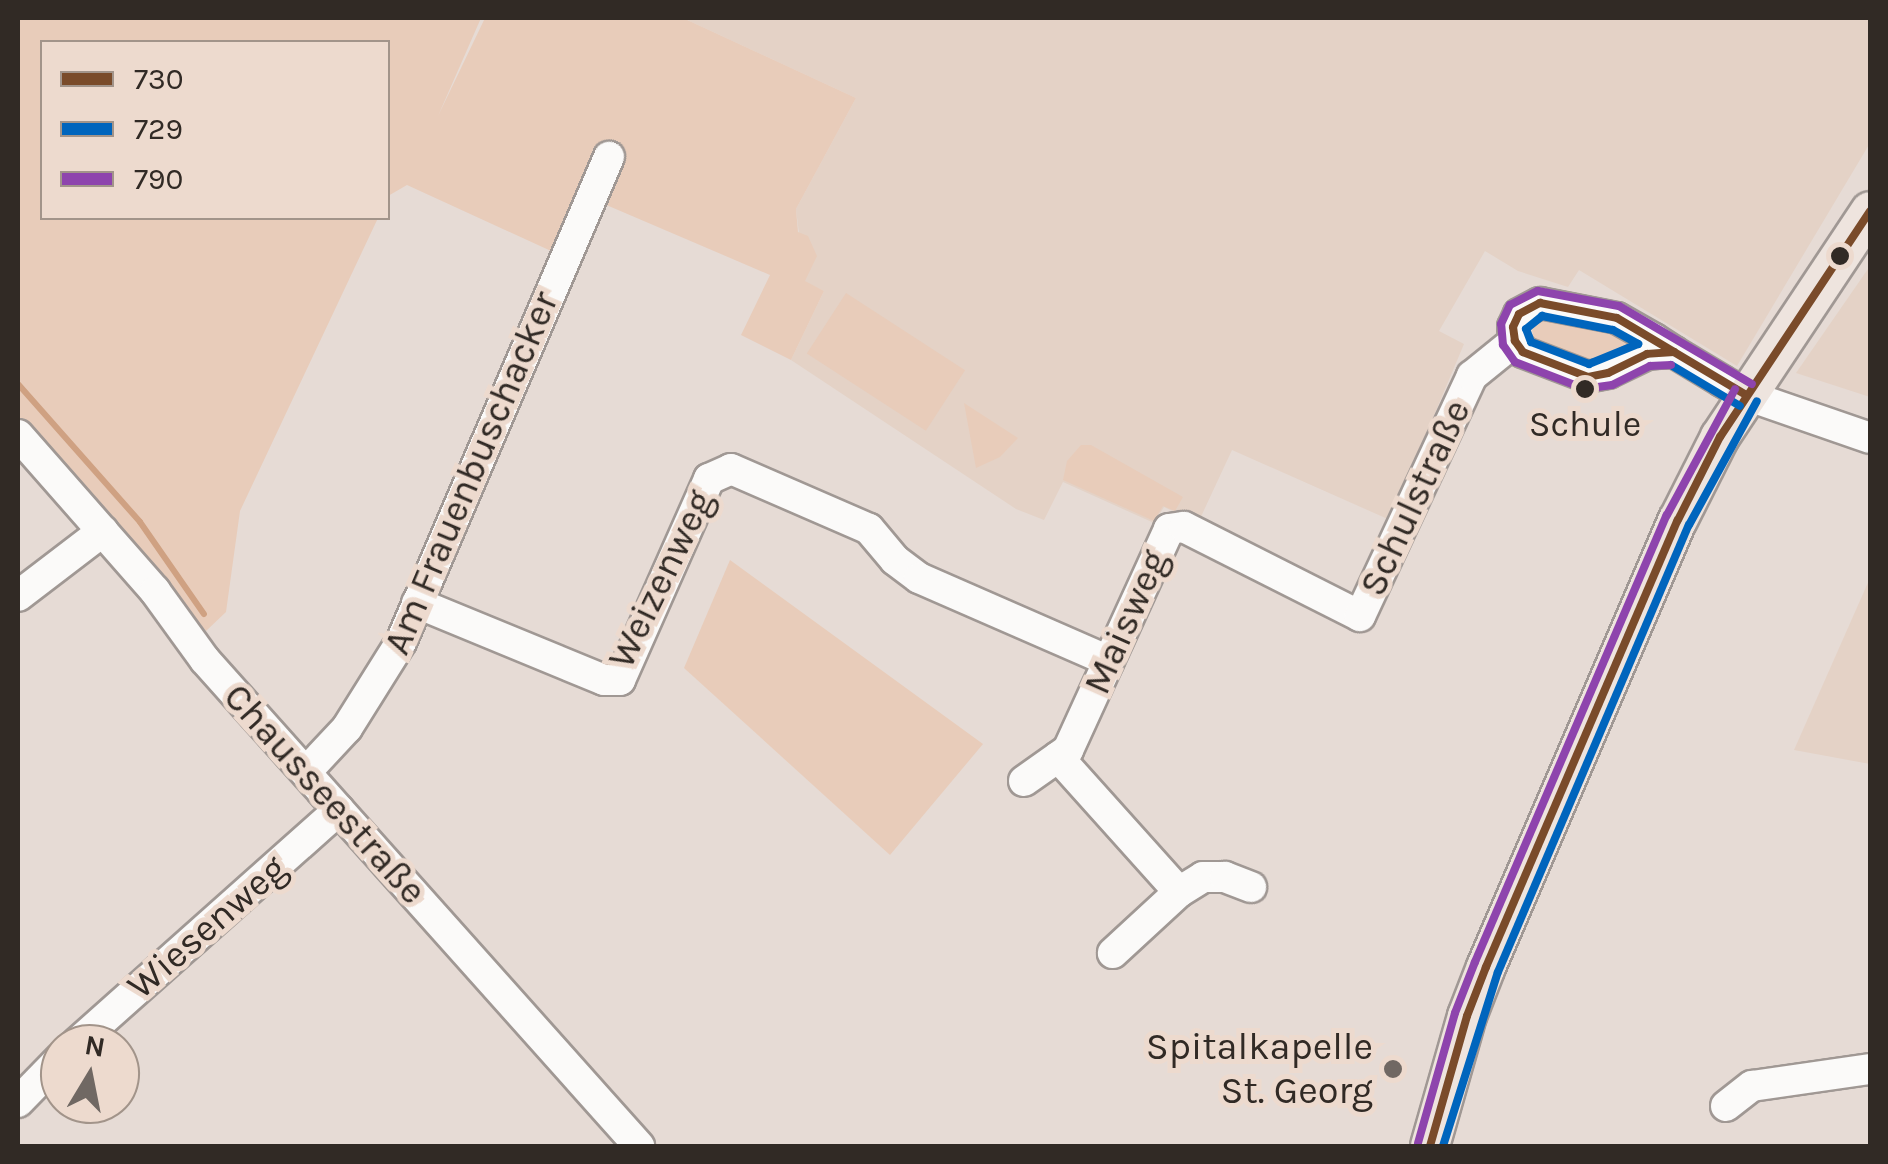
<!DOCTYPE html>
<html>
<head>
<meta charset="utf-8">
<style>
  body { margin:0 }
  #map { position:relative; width:1888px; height:1164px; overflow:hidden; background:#e6dbd5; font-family:Karla,sans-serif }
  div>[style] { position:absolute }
  .built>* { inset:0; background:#e4d2c6 }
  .green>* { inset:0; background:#e8ccba; transform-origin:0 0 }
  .stream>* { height:6px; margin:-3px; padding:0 3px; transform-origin:3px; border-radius:3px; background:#cfa182 }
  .roads { filter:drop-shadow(2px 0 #a09894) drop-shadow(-2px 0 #a09894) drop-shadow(0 2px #a09894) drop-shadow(0 -2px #a09894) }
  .minor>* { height:30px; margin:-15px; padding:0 15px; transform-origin:15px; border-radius:15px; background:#fbfaf9 }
  .major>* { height:38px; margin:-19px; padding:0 19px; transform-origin:19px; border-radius:19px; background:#eee4de }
  .bus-1>* { height:8px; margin:-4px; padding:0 4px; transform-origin:4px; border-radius:4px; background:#7a4b2a }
  .bus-2>* { height:8px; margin:-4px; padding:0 4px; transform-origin:4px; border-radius:4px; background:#0065bd }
  .bus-3>* { height:8px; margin:-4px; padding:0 4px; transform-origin:4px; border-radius:4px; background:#8e44ad }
  .dots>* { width:28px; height:28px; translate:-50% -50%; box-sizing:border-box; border:5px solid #eddace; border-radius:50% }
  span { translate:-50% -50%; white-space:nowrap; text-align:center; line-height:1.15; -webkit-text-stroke:10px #eddace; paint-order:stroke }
  .bus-label { font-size:36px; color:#312a25 }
  .street-label { font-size:38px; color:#312a25 }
  .poi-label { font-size:38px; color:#312a25 }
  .right { translate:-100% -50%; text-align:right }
  .frame { position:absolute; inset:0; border:20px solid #312a25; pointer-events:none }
  .legend { position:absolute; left:40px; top:40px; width:350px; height:180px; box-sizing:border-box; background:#eddace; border:2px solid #a2948a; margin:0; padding:12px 18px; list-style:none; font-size:30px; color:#312a25 }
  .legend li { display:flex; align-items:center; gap:20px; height:50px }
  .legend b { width:50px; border:2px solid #a2948a }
  .north { position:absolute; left:40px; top:1024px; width:100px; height:100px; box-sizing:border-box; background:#eddace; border:2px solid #a2948a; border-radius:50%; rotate:10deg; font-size:28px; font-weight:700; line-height:40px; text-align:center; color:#312a25 }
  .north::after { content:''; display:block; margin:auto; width:35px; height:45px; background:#706863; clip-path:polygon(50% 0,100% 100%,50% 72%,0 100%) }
</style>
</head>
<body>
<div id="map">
  <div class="built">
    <div style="clip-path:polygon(683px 18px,1870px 18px,1870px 143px,1737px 366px,1579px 270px,1568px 287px,1518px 271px,1485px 251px,1439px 331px,1464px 344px,1390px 520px,1232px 450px,1198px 523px,1164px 507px,1154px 523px,1063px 482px,1044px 520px,1016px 509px,791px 360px,824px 291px,805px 282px,796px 209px,856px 98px)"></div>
    <div style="clip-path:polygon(1870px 266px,1870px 397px,1796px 373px)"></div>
    <div style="clip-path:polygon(1870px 578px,1870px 764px,1794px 750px)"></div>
  </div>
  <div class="green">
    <div style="clip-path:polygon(18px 18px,481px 18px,438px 116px,485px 18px,683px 18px,856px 98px,796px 209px,798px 232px,808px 236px,817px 256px,805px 281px,824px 291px,791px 360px,741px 335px,770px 275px,590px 198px,562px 256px,407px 185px,388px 196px,388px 42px,42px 42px,42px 218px,378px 218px,240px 511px,226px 612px,206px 631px,18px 420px)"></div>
    <div style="left:846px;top:293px;width:142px;height:72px;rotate:33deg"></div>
    <div style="clip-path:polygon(1543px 317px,1614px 327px,1637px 344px,1590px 361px,1534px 339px,1532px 330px)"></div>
    <div style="clip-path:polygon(964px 403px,1018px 438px,1000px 457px,976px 468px)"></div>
    <div style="clip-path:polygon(1081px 445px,1091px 445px,1183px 497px,1175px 511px,1163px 506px,1154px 521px,1063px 480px,1067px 461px)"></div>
    <div style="clip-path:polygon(730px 560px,983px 744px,890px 855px,684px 668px)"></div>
  </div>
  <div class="stream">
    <div style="left:18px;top:384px;width:184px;rotate:48.5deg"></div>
    <div style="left:140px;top:522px;width:112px;rotate:55.2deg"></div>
  </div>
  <div class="roads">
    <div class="minor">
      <div style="left:1674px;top:352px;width:27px;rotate:176deg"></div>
      <div style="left:1647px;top:354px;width:43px;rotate:154deg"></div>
      <div style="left:1608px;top:373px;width:20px;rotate:169deg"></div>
      <div style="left:1588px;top:377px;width:70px;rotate:-159deg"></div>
      <div style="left:1523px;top:352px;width:14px;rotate:-126deg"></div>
      <div style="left:1515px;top:341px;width:14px;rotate:-98deg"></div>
      <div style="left:1513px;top:327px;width:14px;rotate:-65deg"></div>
      <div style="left:1519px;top:314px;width:24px;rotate:-28deg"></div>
      <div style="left:1540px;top:303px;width:78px;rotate:11deg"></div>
      <div style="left:1617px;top:318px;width:43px;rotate:29.6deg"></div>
      <div style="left:1654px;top:339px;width:24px;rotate:33deg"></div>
      <div style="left:1674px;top:352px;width:56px;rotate:31.1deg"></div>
      <div style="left:1722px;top:381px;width:28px;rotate:30deg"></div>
      <div style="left:1746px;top:395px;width:131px;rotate:19.1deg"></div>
      <div style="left:18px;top:435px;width:208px;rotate:48.7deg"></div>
      <div style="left:155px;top:591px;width:85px;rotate:54.1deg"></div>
      <div style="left:205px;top:660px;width:652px;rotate:48.24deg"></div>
      <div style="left:18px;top:596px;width:107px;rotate:-37.4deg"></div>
      <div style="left:417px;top:603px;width:202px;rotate:22.4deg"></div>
      <div style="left:604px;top:680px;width:16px"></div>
      <div style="left:620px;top:680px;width:220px;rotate:-66.1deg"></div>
      <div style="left:709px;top:479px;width:24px;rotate:-24deg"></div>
      <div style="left:731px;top:469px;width:150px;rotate:23.5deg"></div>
      <div style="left:869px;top:529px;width:40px;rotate:50deg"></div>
      <div style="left:895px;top:560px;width:30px;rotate:37deg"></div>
      <div style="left:919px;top:578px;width:207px;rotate:23.6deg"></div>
      <div style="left:1058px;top:757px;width:181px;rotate:48.1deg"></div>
      <div style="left:1179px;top:892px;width:90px;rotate:137.3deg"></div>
      <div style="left:306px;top:772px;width:60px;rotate:-47deg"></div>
      <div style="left:347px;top:728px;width:102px;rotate:-57.9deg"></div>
      <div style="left:401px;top:642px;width:528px;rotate:-66.79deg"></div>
      <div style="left:1024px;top:781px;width:54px;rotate:-35.2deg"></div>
      <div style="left:1068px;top:750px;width:243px;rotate:-65.4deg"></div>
      <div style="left:1169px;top:529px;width:15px;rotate:-8deg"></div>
      <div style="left:1184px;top:527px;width:197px;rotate:26.8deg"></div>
      <div style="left:1360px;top:616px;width:265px;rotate:-65deg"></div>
      <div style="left:1472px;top:376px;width:55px;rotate:-39.1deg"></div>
      <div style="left:1179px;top:892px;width:28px;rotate:-32deg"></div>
      <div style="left:1203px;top:877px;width:22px"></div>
      <div style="left:1225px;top:877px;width:28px;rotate:21deg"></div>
      <div style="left:76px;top:1044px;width:352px;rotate:-41.7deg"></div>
      <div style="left:18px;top:1102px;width:60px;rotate:-45.7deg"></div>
      <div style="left:1726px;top:1106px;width:33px;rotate:-38deg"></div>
      <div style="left:1752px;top:1086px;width:119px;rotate:-8.2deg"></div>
    </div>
    <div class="major">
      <div style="left:1430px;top:1146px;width:135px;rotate:-74.1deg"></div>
      <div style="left:1467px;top:1016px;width:53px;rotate:-68.8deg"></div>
      <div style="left:1486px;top:967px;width:486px;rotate:-66.8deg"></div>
      <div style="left:1678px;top:520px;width:93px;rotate:-63.2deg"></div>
      <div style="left:1720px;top:437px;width:271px;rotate:-56.4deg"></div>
    </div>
  </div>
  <div class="bus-1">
    <div style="left:1540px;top:303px;width:78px;rotate:11deg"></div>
    <div style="left:1617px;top:318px;width:66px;rotate:30.8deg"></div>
    <div style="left:1674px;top:352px;width:27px;rotate:176deg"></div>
    <div style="left:1647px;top:354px;width:43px;rotate:154deg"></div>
    <div style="left:1608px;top:373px;width:20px;rotate:169deg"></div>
    <div style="left:1588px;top:377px;width:70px;rotate:-159deg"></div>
    <div style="left:1523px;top:352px;width:14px;rotate:-126deg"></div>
    <div style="left:1515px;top:341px;width:14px;rotate:-98deg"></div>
    <div style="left:1513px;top:327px;width:14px;rotate:-65deg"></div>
    <div style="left:1519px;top:314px;width:24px;rotate:-28deg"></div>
    <div style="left:1674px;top:352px;width:84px;rotate:30.8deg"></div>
    <div style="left:1430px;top:1146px;width:135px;rotate:-74.1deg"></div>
    <div style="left:1467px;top:1016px;width:53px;rotate:-68.8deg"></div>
    <div style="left:1486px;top:967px;width:486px;rotate:-66.8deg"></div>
    <div style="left:1678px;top:520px;width:93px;rotate:-63.2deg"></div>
    <div style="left:1720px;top:437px;width:271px;rotate:-56.4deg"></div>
  </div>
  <div class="bus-2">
    <div style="left:1542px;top:316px;width:72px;rotate:11.2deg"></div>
    <div style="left:1613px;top:330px;width:29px;rotate:29deg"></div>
    <div style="left:1638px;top:344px;width:53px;rotate:157.8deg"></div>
    <div style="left:1589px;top:364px;width:62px;rotate:-159.2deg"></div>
    <div style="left:1531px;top:342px;width:14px;rotate:-111deg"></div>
    <div style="left:1526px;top:329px;width:21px;rotate:-39deg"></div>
    <div style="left:1671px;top:365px;width:80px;rotate:30.7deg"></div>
    <div style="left:1443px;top:1146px;width:182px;rotate:-72.5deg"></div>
    <div style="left:1498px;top:972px;width:486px;rotate:-66.9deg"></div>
    <div style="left:1689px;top:525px;width:141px;rotate:-61.3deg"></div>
  </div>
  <div class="bus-3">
    <div style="left:1671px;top:365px;width:21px;rotate:177deg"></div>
    <div style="left:1650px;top:366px;width:42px;rotate:153.4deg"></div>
    <div style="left:1612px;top:385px;width:27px;rotate:172deg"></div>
    <div style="left:1585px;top:389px;width:75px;rotate:-158.9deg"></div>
    <div style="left:1515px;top:362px;width:21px;rotate:-125deg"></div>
    <div style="left:1503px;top:345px;width:21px;rotate:-95deg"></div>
    <div style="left:1501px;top:324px;width:21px;rotate:-65deg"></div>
    <div style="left:1510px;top:305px;width:31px;rotate:-27deg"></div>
    <div style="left:1538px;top:291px;width:82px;rotate:10.5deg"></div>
    <div style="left:1619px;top:306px;width:154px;rotate:30.4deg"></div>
    <div style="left:1418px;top:1143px;width:135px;rotate:-74.1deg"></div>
    <div style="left:1455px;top:1013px;width:55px;rotate:-68.6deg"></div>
    <div style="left:1475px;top:962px;width:486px;rotate:-66.8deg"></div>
    <div style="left:1667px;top:515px;width:143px;rotate:-61.6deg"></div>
  </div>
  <div class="dots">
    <div style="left:1840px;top:256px;background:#312a25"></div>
    <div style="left:1585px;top:389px;background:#312a25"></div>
    <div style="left:1393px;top:1069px;background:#706863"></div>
  </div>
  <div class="bus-label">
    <span style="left:1585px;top:425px">Schule</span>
  </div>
  <div class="street-label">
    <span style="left:471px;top:473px;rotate:-67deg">Am Frauenbuschacker</span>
    <span style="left:1415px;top:498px;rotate:-65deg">Schulstraße</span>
    <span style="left:661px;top:579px;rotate:-64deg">Weizenweg</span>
    <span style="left:1126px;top:622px;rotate:-66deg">Maisweg</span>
    <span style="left:325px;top:794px;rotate:48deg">Chausseestraße</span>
    <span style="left:207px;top:927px;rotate:-41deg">Wiesenweg</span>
  </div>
  <div class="poi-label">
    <span class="right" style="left:1373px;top:1069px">Spitalkapelle<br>St. Georg</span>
  </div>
  <div class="frame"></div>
  <ul class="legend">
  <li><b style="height:12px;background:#7a4b2a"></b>730</li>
  <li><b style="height:12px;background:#0065bd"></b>729</li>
  <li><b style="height:12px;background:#8e44ad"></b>790</li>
  </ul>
  <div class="north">N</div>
</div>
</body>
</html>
